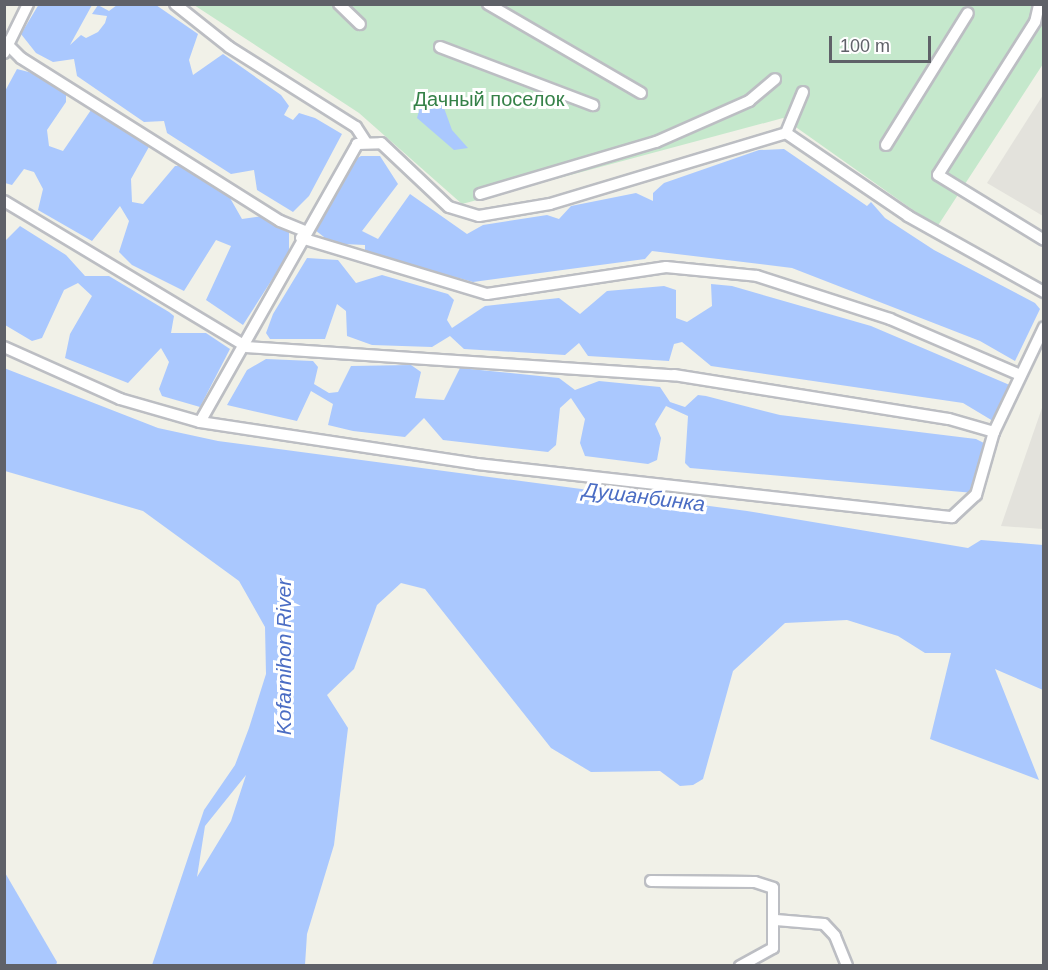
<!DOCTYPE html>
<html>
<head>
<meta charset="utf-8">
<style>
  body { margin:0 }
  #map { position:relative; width:1048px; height:970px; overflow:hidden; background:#f1f1e8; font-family:Arial,sans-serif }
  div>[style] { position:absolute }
  .industrial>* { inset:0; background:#e3e2dc }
  .green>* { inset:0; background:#c5e8cc }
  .water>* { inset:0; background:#aac8fe }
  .roads { filter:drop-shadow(2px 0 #bcbec3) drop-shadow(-2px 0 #bcbec3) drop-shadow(0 2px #bcbec3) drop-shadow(0 -2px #bcbec3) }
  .minor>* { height:10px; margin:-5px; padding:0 5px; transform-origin:5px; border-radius:5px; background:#fff }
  span { translate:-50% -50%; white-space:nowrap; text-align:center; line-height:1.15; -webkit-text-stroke:6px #fff; paint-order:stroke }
  .park-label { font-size:20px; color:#358148 }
  .water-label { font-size:21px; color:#4b6dc4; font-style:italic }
  .frame { position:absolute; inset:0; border:6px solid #5f6168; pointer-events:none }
  .scale { position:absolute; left:829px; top:36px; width:102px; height:27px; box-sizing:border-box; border:3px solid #5f6168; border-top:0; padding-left:8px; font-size:18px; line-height:21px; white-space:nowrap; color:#5f6168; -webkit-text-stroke:4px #fff; paint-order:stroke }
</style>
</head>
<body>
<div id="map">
  <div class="industrial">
    <div style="clip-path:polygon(1043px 95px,1043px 216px,987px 183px)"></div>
    <div style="clip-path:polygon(1043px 405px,1043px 529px,1001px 526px)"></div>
  </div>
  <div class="green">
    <div style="clip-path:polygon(194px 5px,1043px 5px,1043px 64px,937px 227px,783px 118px,462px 204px,359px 113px)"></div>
  </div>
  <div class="water">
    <div style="clip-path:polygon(39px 4px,92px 5px,70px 45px,81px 35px,86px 38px,98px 32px,105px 23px,107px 16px,92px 14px,98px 5px,109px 11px,117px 5px,156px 5px,198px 34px,189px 60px,193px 75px,223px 54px,281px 95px,289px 106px,284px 115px,293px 120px,299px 113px,315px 118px,342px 134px,309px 196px,293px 212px,257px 190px,254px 170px,231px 174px,167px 133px,164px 121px,144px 122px,77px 76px,74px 59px,53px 62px,36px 53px,21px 34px)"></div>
    <div style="clip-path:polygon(17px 69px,48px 77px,66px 93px,66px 102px,47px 130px,49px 146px,63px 151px,91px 110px,150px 145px,131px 179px,132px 202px,143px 204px,175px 166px,186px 166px,226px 191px,242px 219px,264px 216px,289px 231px,289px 253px,243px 325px,206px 300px,231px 246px,216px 240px,184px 291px,132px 265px,119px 252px,129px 221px,120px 206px,92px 241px,38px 210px,43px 189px,34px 172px,24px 169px,12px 185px,5px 183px,4px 93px)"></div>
    <div style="clip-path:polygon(431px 94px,440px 97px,452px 130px,468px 148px,454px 150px,417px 118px,422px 100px)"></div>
    <div style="clip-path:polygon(784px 149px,867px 206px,871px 202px,885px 218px,934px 250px,1035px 303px,1040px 309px,1015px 361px,980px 341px,792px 268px,652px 251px,645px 259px,473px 282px,365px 252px,365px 245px,322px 243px,324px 237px,315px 230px,352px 161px,361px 156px,380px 156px,398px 184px,362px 231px,378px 239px,410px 194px,467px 234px,483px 225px,547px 215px,559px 219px,571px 206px,636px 193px,653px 201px,653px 193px,664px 183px,759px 150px)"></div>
    <div style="clip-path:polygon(20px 226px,66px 255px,85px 276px,109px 276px,169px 312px,174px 316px,171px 333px,206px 333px,230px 349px,200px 407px,162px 396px,159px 389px,169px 362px,161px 348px,128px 383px,65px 358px,70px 334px,92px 296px,78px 283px,64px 290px,42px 338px,32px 341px,5px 325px,5px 241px)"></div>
    <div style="clip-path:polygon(307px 258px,338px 260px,356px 283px,382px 275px,448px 294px,454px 300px,447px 320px,452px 328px,485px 306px,559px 298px,580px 314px,607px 291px,664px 286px,676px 290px,676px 318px,687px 322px,712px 306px,711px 284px,732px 286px,871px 326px,1012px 386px,998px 424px,963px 403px,711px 366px,682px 342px,674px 344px,669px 361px,588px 356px,579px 343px,565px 355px,464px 349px,450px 336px,432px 347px,372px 345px,347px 336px,346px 311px,337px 304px,325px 339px,270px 339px,266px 333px,273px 314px)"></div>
    <div style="clip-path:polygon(266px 359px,313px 361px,318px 367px,314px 384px,329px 393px,338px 392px,351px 366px,411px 365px,421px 372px,415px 398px,444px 400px,460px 368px,559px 378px,575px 390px,599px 381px,660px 387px,670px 402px,685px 407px,698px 395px,706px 396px,780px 415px,976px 439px,990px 446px,974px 493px,690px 468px,685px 463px,688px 416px,666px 406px,655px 424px,661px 438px,657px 460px,648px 464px,585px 456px,580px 443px,585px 419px,571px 398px,560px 408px,556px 445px,548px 452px,443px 440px,424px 418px,405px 437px,353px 431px,328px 425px,333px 404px,311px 391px,297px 421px,227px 405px,247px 370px)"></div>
    <div style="clip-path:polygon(evenodd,4px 368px,158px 428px,218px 441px,747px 511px,968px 548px,981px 540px,1043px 545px,1043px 690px,995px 669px,1039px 780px,930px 739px,951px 653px,925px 653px,898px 636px,847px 620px,785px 623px,733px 671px,703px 779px,693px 785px,680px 786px,660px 771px,591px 772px,551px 748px,425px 589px,401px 583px,377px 605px,354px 669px,327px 695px,348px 728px,334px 845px,307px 934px,305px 965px,152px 965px,204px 810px,235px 765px,249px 728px,266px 674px,265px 627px,239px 581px,143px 511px,5px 471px,4px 368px,246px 775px,231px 821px,197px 877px,205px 826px,246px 775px)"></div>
    <div style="clip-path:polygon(4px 871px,57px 962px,56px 965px,5px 965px)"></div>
  </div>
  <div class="roads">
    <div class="minor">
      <div style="left:175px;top:4px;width:69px;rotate:38.5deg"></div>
      <div style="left:229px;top:47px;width:150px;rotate:32.2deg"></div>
      <div style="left:356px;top:127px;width:17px;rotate:57deg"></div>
      <div style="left:339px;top:4px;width:29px;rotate:44deg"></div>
      <div style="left:488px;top:4px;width:177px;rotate:30.2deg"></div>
      <div style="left:1039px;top:5px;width:17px;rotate:103deg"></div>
      <div style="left:1035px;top:22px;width:181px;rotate:122.4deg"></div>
      <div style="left:938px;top:175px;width:124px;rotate:31.5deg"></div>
      <div style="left:4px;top:41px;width:24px;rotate:45deg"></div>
      <div style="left:21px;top:58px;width:306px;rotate:32.2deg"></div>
      <div style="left:280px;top:221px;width:27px;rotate:22deg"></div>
      <div style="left:440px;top:47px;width:164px;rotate:20.8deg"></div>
      <div style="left:4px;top:53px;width:55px;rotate:-63.9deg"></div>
      <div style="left:803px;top:92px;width:44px;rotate:112.5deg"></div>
      <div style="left:786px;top:133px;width:148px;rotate:34.2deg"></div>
      <div style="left:908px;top:216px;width:156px;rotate:29.2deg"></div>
      <div style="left:886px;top:145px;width:155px;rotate:-58.2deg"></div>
      <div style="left:480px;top:194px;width:184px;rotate:-16.5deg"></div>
      <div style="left:656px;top:142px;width:102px;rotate:-23.8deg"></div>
      <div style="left:749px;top:101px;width:34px;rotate:-40deg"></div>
      <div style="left:4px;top:201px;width:283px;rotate:31deg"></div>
      <div style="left:247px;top:347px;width:428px;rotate:3.8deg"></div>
      <div style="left:674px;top:375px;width:278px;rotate:9.1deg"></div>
      <div style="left:949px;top:419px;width:47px;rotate:16.1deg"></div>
      <div style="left:994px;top:432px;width:116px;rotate:-64.5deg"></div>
      <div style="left:301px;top:238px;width:194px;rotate:16.8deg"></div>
      <div style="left:487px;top:294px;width:181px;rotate:-8.6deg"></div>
      <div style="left:666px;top:267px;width:91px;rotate:5.6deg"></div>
      <div style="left:757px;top:276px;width:140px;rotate:17.9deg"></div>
      <div style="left:890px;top:319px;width:139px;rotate:23.3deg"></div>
      <div style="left:4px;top:347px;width:127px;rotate:24.1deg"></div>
      <div style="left:120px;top:399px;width:83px;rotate:16deg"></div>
      <div style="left:200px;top:422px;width:319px;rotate:-60.5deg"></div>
      <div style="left:357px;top:144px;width:24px;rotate:-2deg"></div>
      <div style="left:381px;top:143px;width:93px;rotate:43.3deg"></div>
      <div style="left:449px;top:207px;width:31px;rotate:17deg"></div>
      <div style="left:479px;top:216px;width:72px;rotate:-9.6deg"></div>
      <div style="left:550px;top:204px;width:246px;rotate:-16.7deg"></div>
      <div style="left:200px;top:422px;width:280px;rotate:8.6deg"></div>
      <div style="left:477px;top:464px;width:478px;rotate:6.4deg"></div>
      <div style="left:952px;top:517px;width:33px;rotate:-43deg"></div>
      <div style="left:976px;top:495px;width:66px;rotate:-74.1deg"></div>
      <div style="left:651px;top:881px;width:104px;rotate:0.6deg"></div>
      <div style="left:755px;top:882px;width:19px;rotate:18deg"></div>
      <div style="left:773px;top:888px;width:60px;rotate:90deg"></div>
      <div style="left:773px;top:948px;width:38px;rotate:151deg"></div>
      <div style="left:776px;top:920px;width:48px;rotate:4.8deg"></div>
      <div style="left:824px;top:924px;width:16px;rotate:47deg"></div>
      <div style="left:835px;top:936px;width:32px;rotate:68deg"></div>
    </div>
  </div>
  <div class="park-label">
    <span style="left:489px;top:99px">Дачный поселок</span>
  </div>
  <div class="water-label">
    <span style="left:644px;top:497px;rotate:7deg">Душанбинка</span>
    <span style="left:284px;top:657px;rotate:-90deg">Kofarnihon River</span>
  </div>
  <div class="frame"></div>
  <div class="scale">100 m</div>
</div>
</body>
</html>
